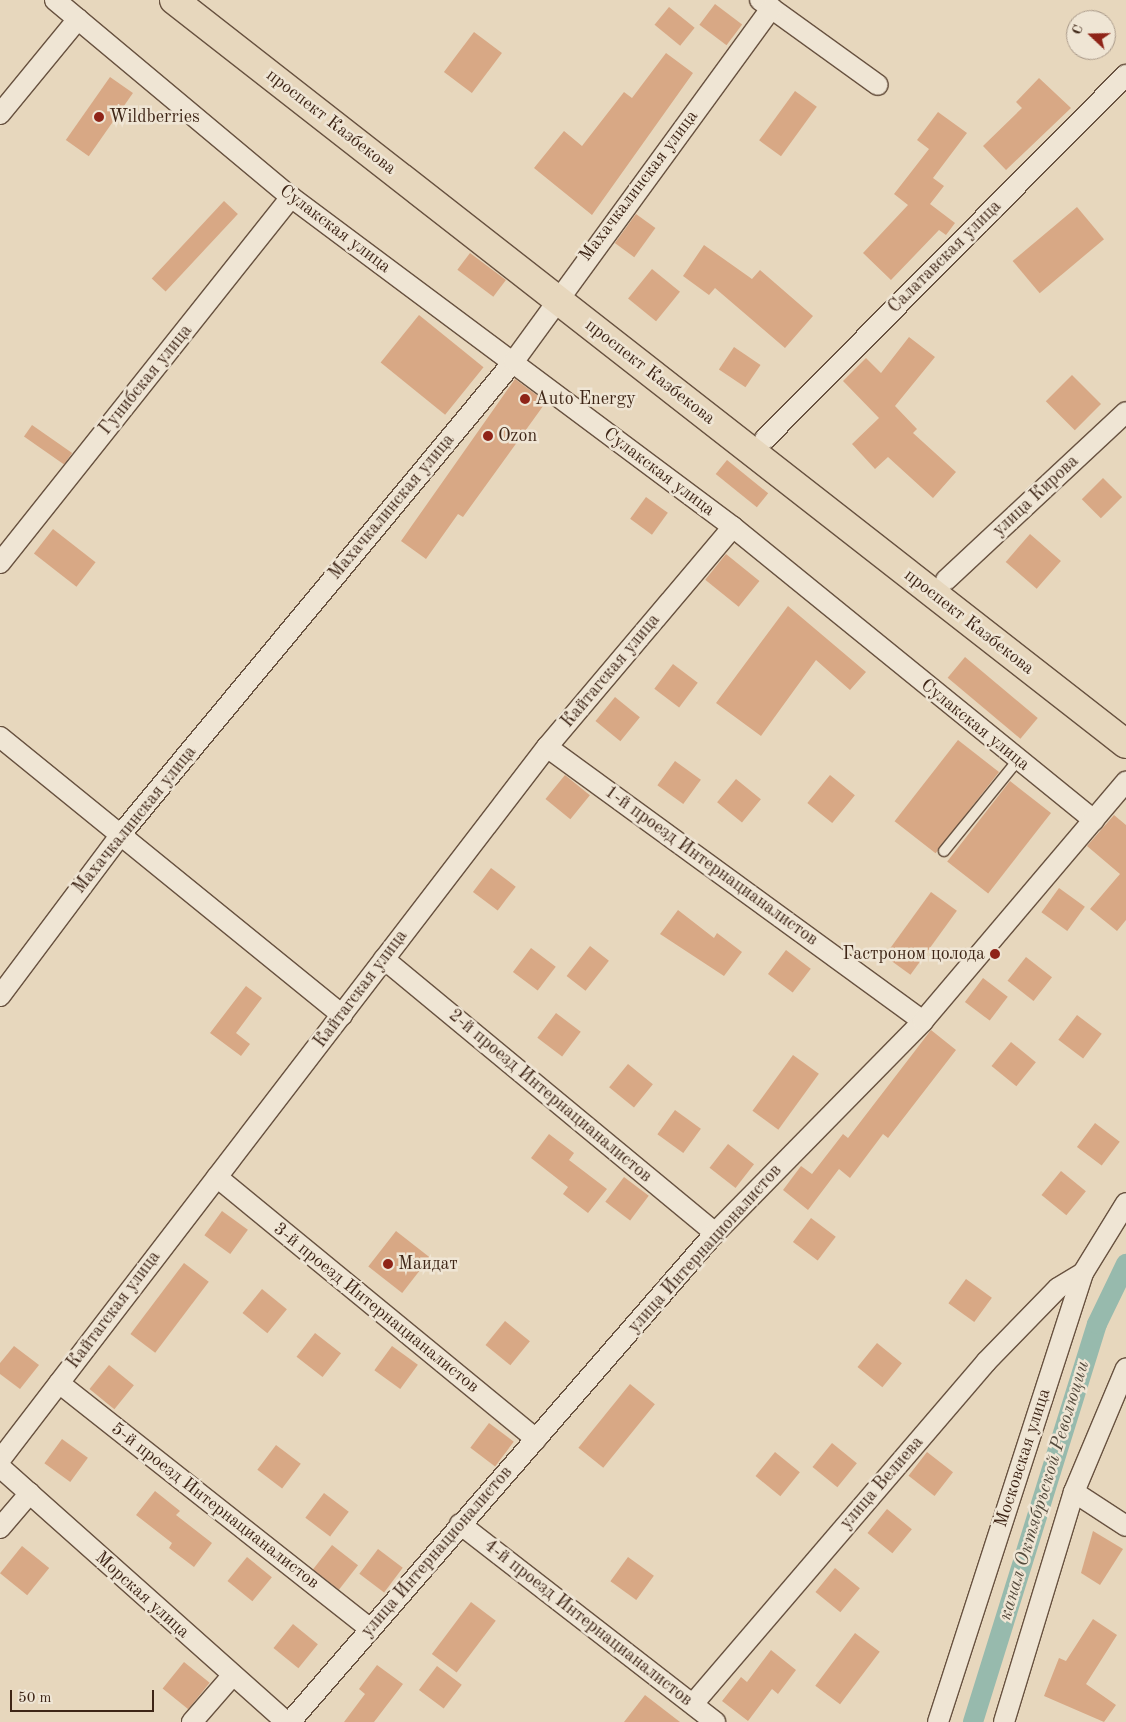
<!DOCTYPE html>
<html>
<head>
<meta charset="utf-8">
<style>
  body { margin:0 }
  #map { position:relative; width:1126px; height:1722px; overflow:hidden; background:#e7d7bd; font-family:"Old Standard TT",serif }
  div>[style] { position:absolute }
  .canal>* { height:20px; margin:-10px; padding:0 10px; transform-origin:10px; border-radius:10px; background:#97baad }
  .building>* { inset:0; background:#d8a885; transform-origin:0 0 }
  .roads { filter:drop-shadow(1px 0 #685240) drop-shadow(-1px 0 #685240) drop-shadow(0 1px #685240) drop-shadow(0 -1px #685240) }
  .lane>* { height:10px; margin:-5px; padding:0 5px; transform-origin:5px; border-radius:5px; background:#efe5d4 }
  .street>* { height:20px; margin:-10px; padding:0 10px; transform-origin:10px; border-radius:10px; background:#efe5d4 }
  .highway>* { height:28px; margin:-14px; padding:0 14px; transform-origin:14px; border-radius:14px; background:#e7d7bd }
  .dots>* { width:14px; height:14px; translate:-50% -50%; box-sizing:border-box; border:2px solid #efe5d4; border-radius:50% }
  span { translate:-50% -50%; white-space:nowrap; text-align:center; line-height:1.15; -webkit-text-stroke:5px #efe5d4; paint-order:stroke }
  .poi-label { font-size:18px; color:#3e2516 }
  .left { translate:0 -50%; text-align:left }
  .right { translate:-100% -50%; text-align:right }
  .street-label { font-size:18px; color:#3e2516 }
  .water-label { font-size:19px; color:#544a3c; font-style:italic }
  .north { position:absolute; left:1066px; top:10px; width:50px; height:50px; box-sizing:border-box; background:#efe5d4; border:1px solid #a89888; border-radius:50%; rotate:291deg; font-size:14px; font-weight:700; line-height:20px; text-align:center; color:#3e2516 }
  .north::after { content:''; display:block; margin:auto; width:18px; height:22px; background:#8f2418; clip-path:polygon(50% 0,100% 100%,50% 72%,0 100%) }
  .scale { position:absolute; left:10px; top:1690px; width:144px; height:22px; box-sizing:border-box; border:2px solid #3e2516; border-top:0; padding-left:6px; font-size:15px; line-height:18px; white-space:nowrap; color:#3e2516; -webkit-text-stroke:4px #efe5d4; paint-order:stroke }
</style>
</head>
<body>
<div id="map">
  <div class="canal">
    <div style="left:973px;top:1722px;width:417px;rotate:-72.7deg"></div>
    <div style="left:1097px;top:1324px;width:67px;rotate:-64.2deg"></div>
  </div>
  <div class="building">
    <div style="left:715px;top:4px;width:34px;height:26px;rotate:37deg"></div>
    <div style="left:669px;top:7px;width:33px;height:23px;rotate:39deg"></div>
    <div style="left:474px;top:32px;width:35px;height:50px;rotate:37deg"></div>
    <div style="clip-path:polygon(666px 53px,693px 73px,592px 215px,534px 168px,564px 131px,582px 146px,624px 92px,632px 98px)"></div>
    <div style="left:110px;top:77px;width:28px;height:77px;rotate:35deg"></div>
    <div style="clip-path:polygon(1039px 78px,1071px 108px,1006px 170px,983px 146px,1022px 108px,1016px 102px)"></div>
    <div style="left:795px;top:91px;width:27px;height:61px;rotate:36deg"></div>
    <div style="clip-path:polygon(938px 112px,967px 133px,933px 178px,944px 186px,930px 204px,955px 223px,946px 235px,939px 230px,891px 280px,863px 253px,908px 205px,894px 194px,929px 149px,917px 140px)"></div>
    <div style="left:224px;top:201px;width:19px;height:106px;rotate:43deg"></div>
    <div style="left:1077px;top:207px;width:42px;height:84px;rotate:50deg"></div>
    <div style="left:636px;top:214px;width:24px;height:36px;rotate:36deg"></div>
    <div style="clip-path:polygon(704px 245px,752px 279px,760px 270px,813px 316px,785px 348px,715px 288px,709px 295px,683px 276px)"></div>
    <div style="left:470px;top:253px;width:45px;height:21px;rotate:37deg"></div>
    <div style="left:652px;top:269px;width:36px;height:38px;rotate:39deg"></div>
    <div style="left:419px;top:315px;width:83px;height:61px;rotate:39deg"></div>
    <div style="clip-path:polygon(909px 337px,935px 357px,895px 406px,917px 429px,913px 433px,956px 472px,933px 498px,888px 457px,875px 469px,852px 444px,879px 418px,843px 381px,866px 358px,881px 373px)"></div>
    <div style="left:734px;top:347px;width:32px;height:27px;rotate:34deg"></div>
    <div style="left:1072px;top:375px;width:41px;height:37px;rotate:45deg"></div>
    <div style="clip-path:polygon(515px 379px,546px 402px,463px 517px,458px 514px,426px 559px,401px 541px)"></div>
    <div style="left:32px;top:425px;width:49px;height:14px;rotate:35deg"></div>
    <div style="left:727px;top:460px;width:53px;height:18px;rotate:39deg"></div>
    <div style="left:1103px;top:478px;width:27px;height:30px;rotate:45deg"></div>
    <div style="left:646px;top:497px;width:27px;height:27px;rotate:36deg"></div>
    <div style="left:53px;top:529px;width:54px;height:31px;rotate:38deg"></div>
    <div style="left:1030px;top:534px;width:41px;height:37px;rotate:41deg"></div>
    <div style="left:726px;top:554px;width:43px;height:33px;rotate:39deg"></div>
    <div style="clip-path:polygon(788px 606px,866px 672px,850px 690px,816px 660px,761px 736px,716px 703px)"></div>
    <div style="left:965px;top:657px;width:95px;height:27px;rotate:40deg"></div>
    <div style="left:673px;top:664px;width:31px;height:31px;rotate:37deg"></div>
    <div style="left:615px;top:697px;width:32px;height:31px;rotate:39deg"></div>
    <div style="left:958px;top:740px;width:52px;height:103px;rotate:38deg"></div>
    <div style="left:675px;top:761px;width:32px;height:30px;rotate:36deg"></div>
    <div style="left:565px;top:775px;width:32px;height:31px;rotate:39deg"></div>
    <div style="left:830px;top:775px;width:32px;height:36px;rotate:39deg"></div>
    <div style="left:736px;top:779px;width:32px;height:30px;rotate:39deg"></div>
    <div style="left:1010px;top:781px;width:52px;height:102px;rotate:38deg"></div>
    <div style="clip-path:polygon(1114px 815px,1126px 825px,1126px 920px,1117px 931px,1090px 909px,1120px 874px,1087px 846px)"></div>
    <div style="left:491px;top:868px;width:31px;height:30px;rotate:37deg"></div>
    <div style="left:1059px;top:888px;width:32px;height:30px;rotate:36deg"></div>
    <div style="left:931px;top:892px;width:32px;height:79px;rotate:36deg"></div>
    <div style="clip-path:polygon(678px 910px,714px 938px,717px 933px,742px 952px,724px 976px,660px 934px)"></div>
    <div style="left:590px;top:946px;width:24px;height:38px;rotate:38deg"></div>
    <div style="left:531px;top:948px;width:31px;height:30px;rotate:37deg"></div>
    <div style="left:786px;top:950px;width:31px;height:30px;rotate:37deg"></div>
    <div style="left:1026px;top:957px;width:33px;height:30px;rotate:38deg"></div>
    <div style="left:983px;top:978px;width:31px;height:30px;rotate:37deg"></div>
    <div style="clip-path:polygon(246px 986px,262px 998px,236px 1033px,250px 1044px,241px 1056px,210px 1033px)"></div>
    <div style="left:556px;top:1013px;width:31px;height:31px;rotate:37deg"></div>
    <div style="left:1077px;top:1015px;width:31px;height:31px;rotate:37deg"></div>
    <div style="clip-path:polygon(931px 1030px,956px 1050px,888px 1138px,883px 1134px,850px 1178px,839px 1169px,808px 1210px,783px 1190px,801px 1166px,812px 1174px,843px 1134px,848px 1138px)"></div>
    <div style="left:1011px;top:1042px;width:32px;height:31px;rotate:39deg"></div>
    <div style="left:793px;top:1055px;width:32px;height:69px;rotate:36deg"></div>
    <div style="left:628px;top:1064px;width:32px;height:30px;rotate:39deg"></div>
    <div style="left:675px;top:1110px;width:32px;height:30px;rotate:36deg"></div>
    <div style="left:1095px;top:1123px;width:31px;height:30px;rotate:37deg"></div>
    <div style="clip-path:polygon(549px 1134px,574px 1153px,569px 1160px,607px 1189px,588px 1213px,563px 1194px,568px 1187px,531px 1158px)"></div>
    <div style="left:728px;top:1144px;width:33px;height:30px;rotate:38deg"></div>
    <div style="left:1061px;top:1171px;width:32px;height:31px;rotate:39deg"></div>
    <div style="left:624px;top:1177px;width:31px;height:31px;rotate:37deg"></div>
    <div style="left:222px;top:1211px;width:32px;height:30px;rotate:36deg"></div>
    <div style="left:811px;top:1218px;width:31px;height:30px;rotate:37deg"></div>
    <div style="left:396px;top:1231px;width:43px;height:45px;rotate:38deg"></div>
    <div style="left:184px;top:1263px;width:31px;height:89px;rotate:37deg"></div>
    <div style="left:966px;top:1279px;width:32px;height:30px;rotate:36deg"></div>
    <div style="left:262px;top:1289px;width:32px;height:31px;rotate:39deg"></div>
    <div style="left:505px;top:1321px;width:32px;height:31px;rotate:39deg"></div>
    <div style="left:315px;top:1333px;width:33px;height:30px;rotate:38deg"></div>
    <div style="left:877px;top:1343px;width:32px;height:31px;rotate:39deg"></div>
    <div style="clip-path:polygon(14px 1346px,39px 1365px,20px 1389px,0 1374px,0 1363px)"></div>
    <div style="left:392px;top:1346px;width:32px;height:30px;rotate:36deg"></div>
    <div style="left:109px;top:1365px;width:32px;height:31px;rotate:39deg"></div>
    <div style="left:630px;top:1384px;width:32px;height:82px;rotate:39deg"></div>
    <div style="left:489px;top:1423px;width:31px;height:31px;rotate:37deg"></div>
    <div style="left:62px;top:1439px;width:32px;height:30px;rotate:36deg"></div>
    <div style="left:832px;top:1443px;width:32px;height:31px;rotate:39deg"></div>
    <div style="left:276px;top:1445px;width:31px;height:31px;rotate:37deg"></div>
    <div style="left:775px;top:1452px;width:32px;height:31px;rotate:39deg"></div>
    <div style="left:927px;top:1452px;width:33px;height:30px;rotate:38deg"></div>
    <div style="clip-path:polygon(155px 1491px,180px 1511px,176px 1515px,212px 1543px,194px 1567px,169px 1548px,172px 1543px,136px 1515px)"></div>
    <div style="left:324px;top:1493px;width:31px;height:31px;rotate:37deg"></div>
    <div style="left:887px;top:1509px;width:32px;height:31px;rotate:39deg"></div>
    <div style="clip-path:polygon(1093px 1531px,1123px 1549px,1100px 1585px,1081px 1573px)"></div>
    <div style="left:332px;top:1545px;width:33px;height:31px;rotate:38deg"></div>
    <div style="left:22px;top:1546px;width:35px;height:35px;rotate:39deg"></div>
    <div style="left:378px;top:1549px;width:31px;height:31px;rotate:37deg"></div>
    <div style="left:247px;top:1557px;width:32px;height:31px;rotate:39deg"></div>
    <div style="left:628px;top:1557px;width:32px;height:30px;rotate:36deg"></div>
    <div style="left:835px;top:1568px;width:32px;height:31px;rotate:39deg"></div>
    <div style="left:471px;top:1602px;width:31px;height:65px;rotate:37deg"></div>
    <div style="clip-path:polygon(1093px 1619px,1117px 1635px,1086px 1684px,1116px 1705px,1104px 1722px,1044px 1696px,1059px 1658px,1066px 1661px)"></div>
    <div style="left:293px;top:1624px;width:32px;height:31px;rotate:39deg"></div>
    <div style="left:855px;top:1633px;width:31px;height:66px;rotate:37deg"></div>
    <div style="clip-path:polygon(771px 1650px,796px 1670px,778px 1694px,772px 1689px,748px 1721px,722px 1701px,741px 1677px,747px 1682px)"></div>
    <div style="left:184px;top:1662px;width:33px;height:34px;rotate:39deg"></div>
    <div style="clip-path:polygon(377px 1665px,403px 1684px,374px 1722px,344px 1722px,365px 1694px,359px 1689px)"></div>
    <div style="left:437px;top:1666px;width:31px;height:30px;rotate:37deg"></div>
    <div style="clip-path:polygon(645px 1695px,680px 1722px,624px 1722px)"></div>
  </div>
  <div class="roads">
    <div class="lane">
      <div style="left:944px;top:851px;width:117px;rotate:-50.9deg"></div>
    </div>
    <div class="street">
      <div style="left:55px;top:0;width:307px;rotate:39.9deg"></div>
      <div style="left:291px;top:197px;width:552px;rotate:36.75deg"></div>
      <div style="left:733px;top:527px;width:465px;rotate:39.1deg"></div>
      <div style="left:760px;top:0;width:145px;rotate:35.8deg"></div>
      <div style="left:0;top:114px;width:123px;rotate:-50.6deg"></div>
      <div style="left:765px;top:439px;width:513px;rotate:-45.24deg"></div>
      <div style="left:0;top:563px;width:468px;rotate:-51.5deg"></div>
      <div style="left:946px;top:580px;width:246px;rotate:-43deg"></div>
      <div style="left:0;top:737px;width:441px;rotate:39.1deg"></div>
      <div style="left:547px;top:747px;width:465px;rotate:36.1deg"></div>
      <div style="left:384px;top:959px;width:430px;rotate:39.6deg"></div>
      <div style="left:0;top:996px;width:204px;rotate:-53.2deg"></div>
      <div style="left:122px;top:833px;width:614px;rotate:-50.29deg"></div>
      <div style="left:514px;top:361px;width:437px;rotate:-53.9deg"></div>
      <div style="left:217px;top:1177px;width:413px;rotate:39.4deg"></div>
      <div style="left:59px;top:1383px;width:397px;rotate:38.3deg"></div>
      <div style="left:0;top:1460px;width:899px;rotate:-52.51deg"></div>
      <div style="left:547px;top:747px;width:288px;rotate:-49.8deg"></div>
      <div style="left:0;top:1467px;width:383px;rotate:41.7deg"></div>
      <div style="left:1074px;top:1492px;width:62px;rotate:33.2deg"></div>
      <div style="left:460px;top:1524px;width:323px;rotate:37.8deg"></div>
      <div style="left:0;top:1528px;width:46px;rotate:-49.4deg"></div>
      <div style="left:693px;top:1704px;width:450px;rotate:-49.4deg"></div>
      <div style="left:986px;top:1362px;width:103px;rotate:-45.8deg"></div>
      <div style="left:1058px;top:1288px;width:29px;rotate:-31deg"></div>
      <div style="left:192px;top:1722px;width:61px;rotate:-49deg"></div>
      <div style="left:290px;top:1722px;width:648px;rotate:-49.01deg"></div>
      <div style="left:715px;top:1233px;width:297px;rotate:-45.5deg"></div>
      <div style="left:923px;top:1021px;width:314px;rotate:-49.7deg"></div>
      <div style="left:938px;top:1722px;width:472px;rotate:-72.1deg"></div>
      <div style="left:1083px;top:1273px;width:82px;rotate:-58.4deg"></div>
      <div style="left:1004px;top:1722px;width:240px;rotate:-73.1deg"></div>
      <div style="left:1074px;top:1492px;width:134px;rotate:-67.2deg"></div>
    </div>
    <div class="highway">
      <div style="left:174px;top:0;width:1208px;rotate:38.01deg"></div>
    </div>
  </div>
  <div class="dots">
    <div style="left:99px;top:117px;background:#8f2418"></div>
    <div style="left:525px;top:399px;background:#8f2418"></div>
    <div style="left:488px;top:436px;background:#8f2418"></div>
    <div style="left:995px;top:954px;background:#8f2418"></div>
    <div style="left:388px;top:1264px;background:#8f2418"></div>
  </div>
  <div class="poi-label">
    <span class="left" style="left:109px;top:117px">Wildberries</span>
    <span class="left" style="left:535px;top:399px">Auto Energy</span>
    <span class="left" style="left:498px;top:436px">Ozon</span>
    <span class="right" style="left:985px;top:954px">Гастроном цолода</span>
    <span class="left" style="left:398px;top:1264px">Маидат</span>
  </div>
  <div class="street-label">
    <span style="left:331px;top:122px;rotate:38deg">проспект Казбекова</span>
    <span style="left:639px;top:186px;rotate:-53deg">Махачкалинская улица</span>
    <span style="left:335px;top:229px;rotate:37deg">Сулакская улица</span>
    <span style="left:945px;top:257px;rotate:-45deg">Салатавская улица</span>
    <span style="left:650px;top:372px;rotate:38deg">проспект Казбекова</span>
    <span style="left:146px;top:380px;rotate:-51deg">Гунибская улица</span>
    <span style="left:659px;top:472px;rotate:37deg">Сулакская улица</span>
    <span style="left:1036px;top:496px;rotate:-43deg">улица Кирова</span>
    <span style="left:392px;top:507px;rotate:-50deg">Махачкалинская улица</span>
    <span style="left:969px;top:622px;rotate:38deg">проспект Казбекова</span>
    <span style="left:611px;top:671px;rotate:-50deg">Кайтагская улица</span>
    <span style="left:975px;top:725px;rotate:39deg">Сулакская улица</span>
    <span style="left:135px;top:820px;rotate:-51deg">Махачкалинская улица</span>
    <span style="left:711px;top:866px;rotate:36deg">1-й проезд Интернацианалистов</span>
    <span style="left:361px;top:989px;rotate:-53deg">Кайтагская улица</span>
    <span style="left:550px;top:1096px;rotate:40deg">2-й проезд Интернацианалистов</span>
    <span style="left:705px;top:1249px;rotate:-48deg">улица Интернационалистов</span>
    <span style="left:376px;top:1308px;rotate:39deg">3-й проезд Интернацианалистов</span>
    <span style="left:114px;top:1310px;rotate:-53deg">Кайтагская улица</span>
    <span style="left:1023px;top:1458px;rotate:-72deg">Московская улица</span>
    <span style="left:882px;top:1483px;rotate:-49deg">улица Велиева</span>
    <span style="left:215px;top:1506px;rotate:38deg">5-й проезд Интернацианалистов</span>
    <span style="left:437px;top:1552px;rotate:-49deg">улица Интернационалистов</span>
    <span style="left:142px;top:1595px;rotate:42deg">Морская улица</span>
    <span style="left:588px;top:1623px;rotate:38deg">4-й проезд Интернацианалистов</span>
  </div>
  <div class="water-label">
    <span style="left:1045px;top:1491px;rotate:-73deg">канал Октябрьской Революции</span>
  </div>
  <div class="north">С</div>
  <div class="scale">50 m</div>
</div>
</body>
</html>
